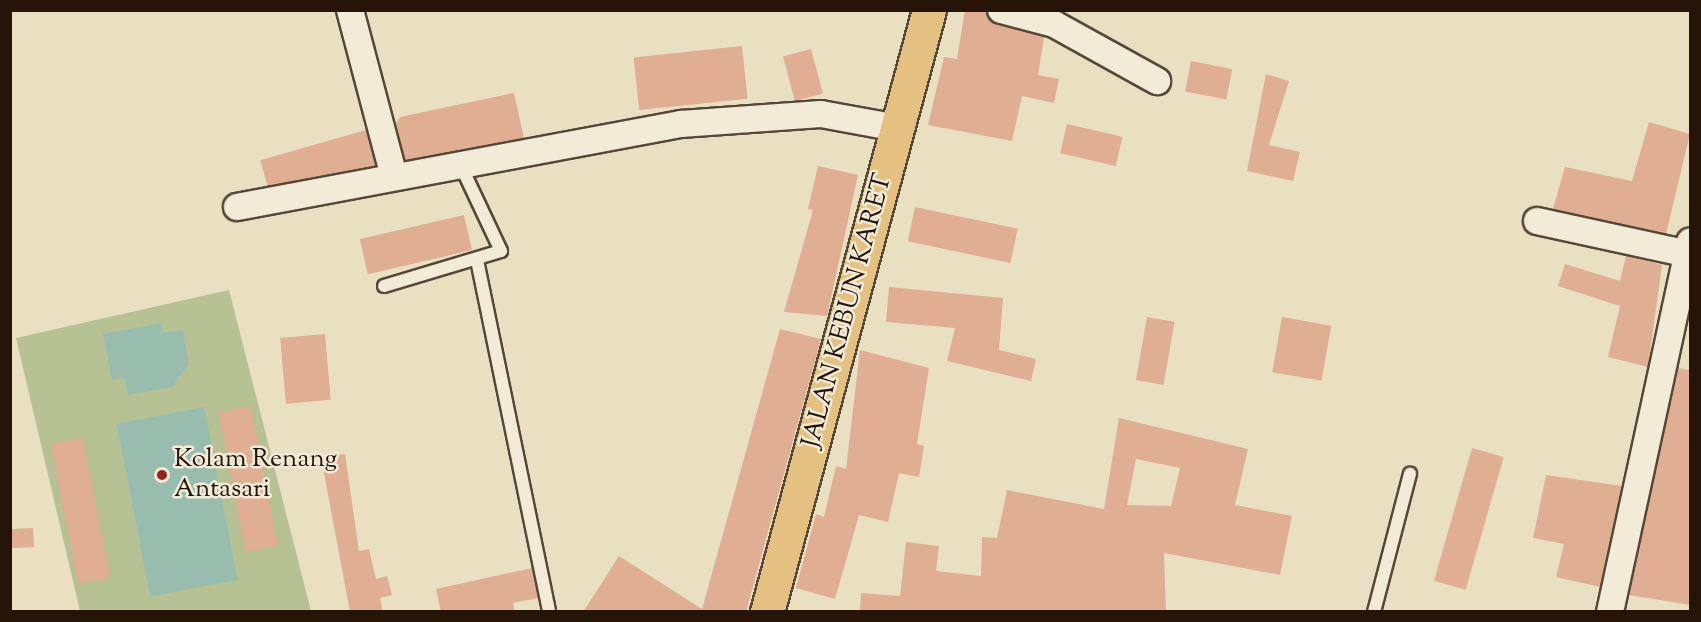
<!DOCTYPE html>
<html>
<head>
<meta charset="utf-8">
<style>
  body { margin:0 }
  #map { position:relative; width:1701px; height:622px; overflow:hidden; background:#e9e0c2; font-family:"Sorts Mill Goudy",serif }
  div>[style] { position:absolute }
  .green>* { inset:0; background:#b6c293 }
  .water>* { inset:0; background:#98bdae; transform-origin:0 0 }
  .building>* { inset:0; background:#e0ae92; transform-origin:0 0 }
  .roads { filter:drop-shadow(2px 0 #574736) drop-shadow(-2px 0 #574736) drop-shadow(0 2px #574736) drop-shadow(0 -2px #574736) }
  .service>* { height:12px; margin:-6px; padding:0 6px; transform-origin:6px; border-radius:6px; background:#f1ebd7 }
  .minor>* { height:26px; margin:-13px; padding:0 13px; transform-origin:13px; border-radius:13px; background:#f1ebd7 }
  .primary>* { height:33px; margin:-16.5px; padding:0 16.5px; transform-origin:16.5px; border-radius:16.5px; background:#e4c081 }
  .dots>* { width:16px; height:16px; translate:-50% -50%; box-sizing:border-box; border:3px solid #f1ebd7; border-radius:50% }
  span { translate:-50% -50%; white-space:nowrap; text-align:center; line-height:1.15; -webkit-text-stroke:5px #f1ebd7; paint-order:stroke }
  .street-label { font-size:26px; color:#261408 }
  .poi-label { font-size:26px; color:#261408 }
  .left { translate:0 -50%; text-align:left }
  .frame { position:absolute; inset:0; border:12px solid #261408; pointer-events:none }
</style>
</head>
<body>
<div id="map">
  <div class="green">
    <div style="clip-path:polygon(229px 290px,311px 611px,80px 611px,16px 338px)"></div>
  </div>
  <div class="water">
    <div style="clip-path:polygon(162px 323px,163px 333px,183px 330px,189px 363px,172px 387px,128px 395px,124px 378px,112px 380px,103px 334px)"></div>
    <div style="left:204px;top:407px;width:176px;height:89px;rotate:79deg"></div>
  </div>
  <div class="building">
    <div style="clip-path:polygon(965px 10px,986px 10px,997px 24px,1044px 37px,1038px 75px,1059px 79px,1054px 103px,1022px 96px,1012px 141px,928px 125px,944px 57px,957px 59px)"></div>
    <div style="left:742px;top:46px;width:53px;height:109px;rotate:84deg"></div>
    <div style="left:811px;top:49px;width:46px;height:29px;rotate:75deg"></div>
    <div style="left:1191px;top:61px;width:42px;height:31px;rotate:11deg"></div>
    <div style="clip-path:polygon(1266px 74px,1289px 81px,1269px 145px,1300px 152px,1293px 181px,1247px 171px)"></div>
    <div style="clip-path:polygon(514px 93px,524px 138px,405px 160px,396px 124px,400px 117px)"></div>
    <div style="clip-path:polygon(1649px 122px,1690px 134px,1666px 234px,1553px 209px,1565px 167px,1632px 181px)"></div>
    <div style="left:1067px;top:124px;width:57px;height:30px;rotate:13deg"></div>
    <div style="left:366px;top:130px;width:37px;height:110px;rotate:74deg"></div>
    <div style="clip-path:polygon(818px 166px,858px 175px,827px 316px,784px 312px,813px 210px,808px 209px)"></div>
    <div style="left:915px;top:207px;width:105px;height:35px;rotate:12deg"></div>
    <div style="left:464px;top:215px;width:36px;height:107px;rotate:77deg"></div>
    <div style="clip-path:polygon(1626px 256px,1662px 265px,1648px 367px,1608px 357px,1620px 306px,1558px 286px,1565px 264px,1620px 281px)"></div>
    <div style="clip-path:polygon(889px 287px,1003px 298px,999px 350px,1036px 359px,1031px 381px,947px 361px,955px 328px,886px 322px)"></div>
    <div style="left:1147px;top:317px;width:28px;height:64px;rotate:10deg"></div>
    <div style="left:1282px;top:317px;width:50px;height:56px;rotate:10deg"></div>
    <div style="clip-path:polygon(780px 329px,821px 339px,746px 612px,583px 612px,619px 556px,702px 609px)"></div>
    <div style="left:325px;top:334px;width:66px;height:45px;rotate:85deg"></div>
    <div style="clip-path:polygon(860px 350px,929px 368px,917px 444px,924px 446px,919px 477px,899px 473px,888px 522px,859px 515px,835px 599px,796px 588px,816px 514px,824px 517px,836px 466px,846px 469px)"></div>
    <div style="clip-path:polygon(1678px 368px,1690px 370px,1690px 605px,1629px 595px)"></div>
    <div style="left:251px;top:406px;width:142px;height:33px;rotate:79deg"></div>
    <div style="clip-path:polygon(evenodd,1119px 418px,1248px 449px,1235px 505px,1292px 516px,1280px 575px,1164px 553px,1166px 612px,860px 612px,861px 593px,900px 596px,906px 542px,939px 546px,936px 571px,981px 576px,982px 537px,997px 538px,1007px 490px,1104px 509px,1119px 418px,1136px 459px,1180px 468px,1171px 506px,1127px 505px,1136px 459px)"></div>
    <div style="left:83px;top:438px;width:142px;height:33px;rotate:79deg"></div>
    <div style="left:1472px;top:448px;width:33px;height:138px;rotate:16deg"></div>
    <div style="clip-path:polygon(345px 454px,359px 551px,369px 549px,376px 579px,387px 576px,392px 595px,380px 598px,383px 612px,350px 612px,321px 457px)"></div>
    <div style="clip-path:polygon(1546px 475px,1622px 486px,1600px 587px,1556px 577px,1564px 544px,1533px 538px)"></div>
    <div style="left:33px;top:528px;width:19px;height:23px;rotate:87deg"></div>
    <div style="clip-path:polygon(532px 568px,538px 598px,513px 603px,515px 612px,441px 612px,436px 589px)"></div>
  </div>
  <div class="roads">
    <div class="service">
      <div style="left:477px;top:260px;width:359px;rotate:78.4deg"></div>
      <div style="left:384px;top:286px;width:122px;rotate:-16.7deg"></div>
      <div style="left:501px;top:251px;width:96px;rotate:-115.2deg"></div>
      <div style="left:1374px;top:612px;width:143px;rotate:-75.4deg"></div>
    </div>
    <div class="minor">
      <div style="left:350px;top:10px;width:172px;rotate:75.2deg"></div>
      <div style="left:1001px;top:10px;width:55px;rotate:14.8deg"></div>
      <div style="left:1054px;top:24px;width:118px;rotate:29deg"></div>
      <div style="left:237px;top:207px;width:452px;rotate:-10.6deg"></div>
      <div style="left:681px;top:124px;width:140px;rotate:-4.1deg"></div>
      <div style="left:821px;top:114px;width:77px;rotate:10.4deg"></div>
      <div style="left:1537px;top:221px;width:155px;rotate:12.3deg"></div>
      <div style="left:1610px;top:612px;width:379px;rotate:-77.8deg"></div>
    </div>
    <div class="primary">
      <div style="left:767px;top:612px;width:623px;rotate:-74.94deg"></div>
    </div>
  </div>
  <div class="dots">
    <div style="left:162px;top:475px;background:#8f2418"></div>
  </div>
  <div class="street-label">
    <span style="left:848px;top:311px;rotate:-75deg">JALAN KEBUN KARET</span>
  </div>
  <div class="poi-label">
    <span class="left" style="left:174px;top:475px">Kolam Renang<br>Antasari</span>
  </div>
  <div class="frame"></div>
</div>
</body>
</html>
